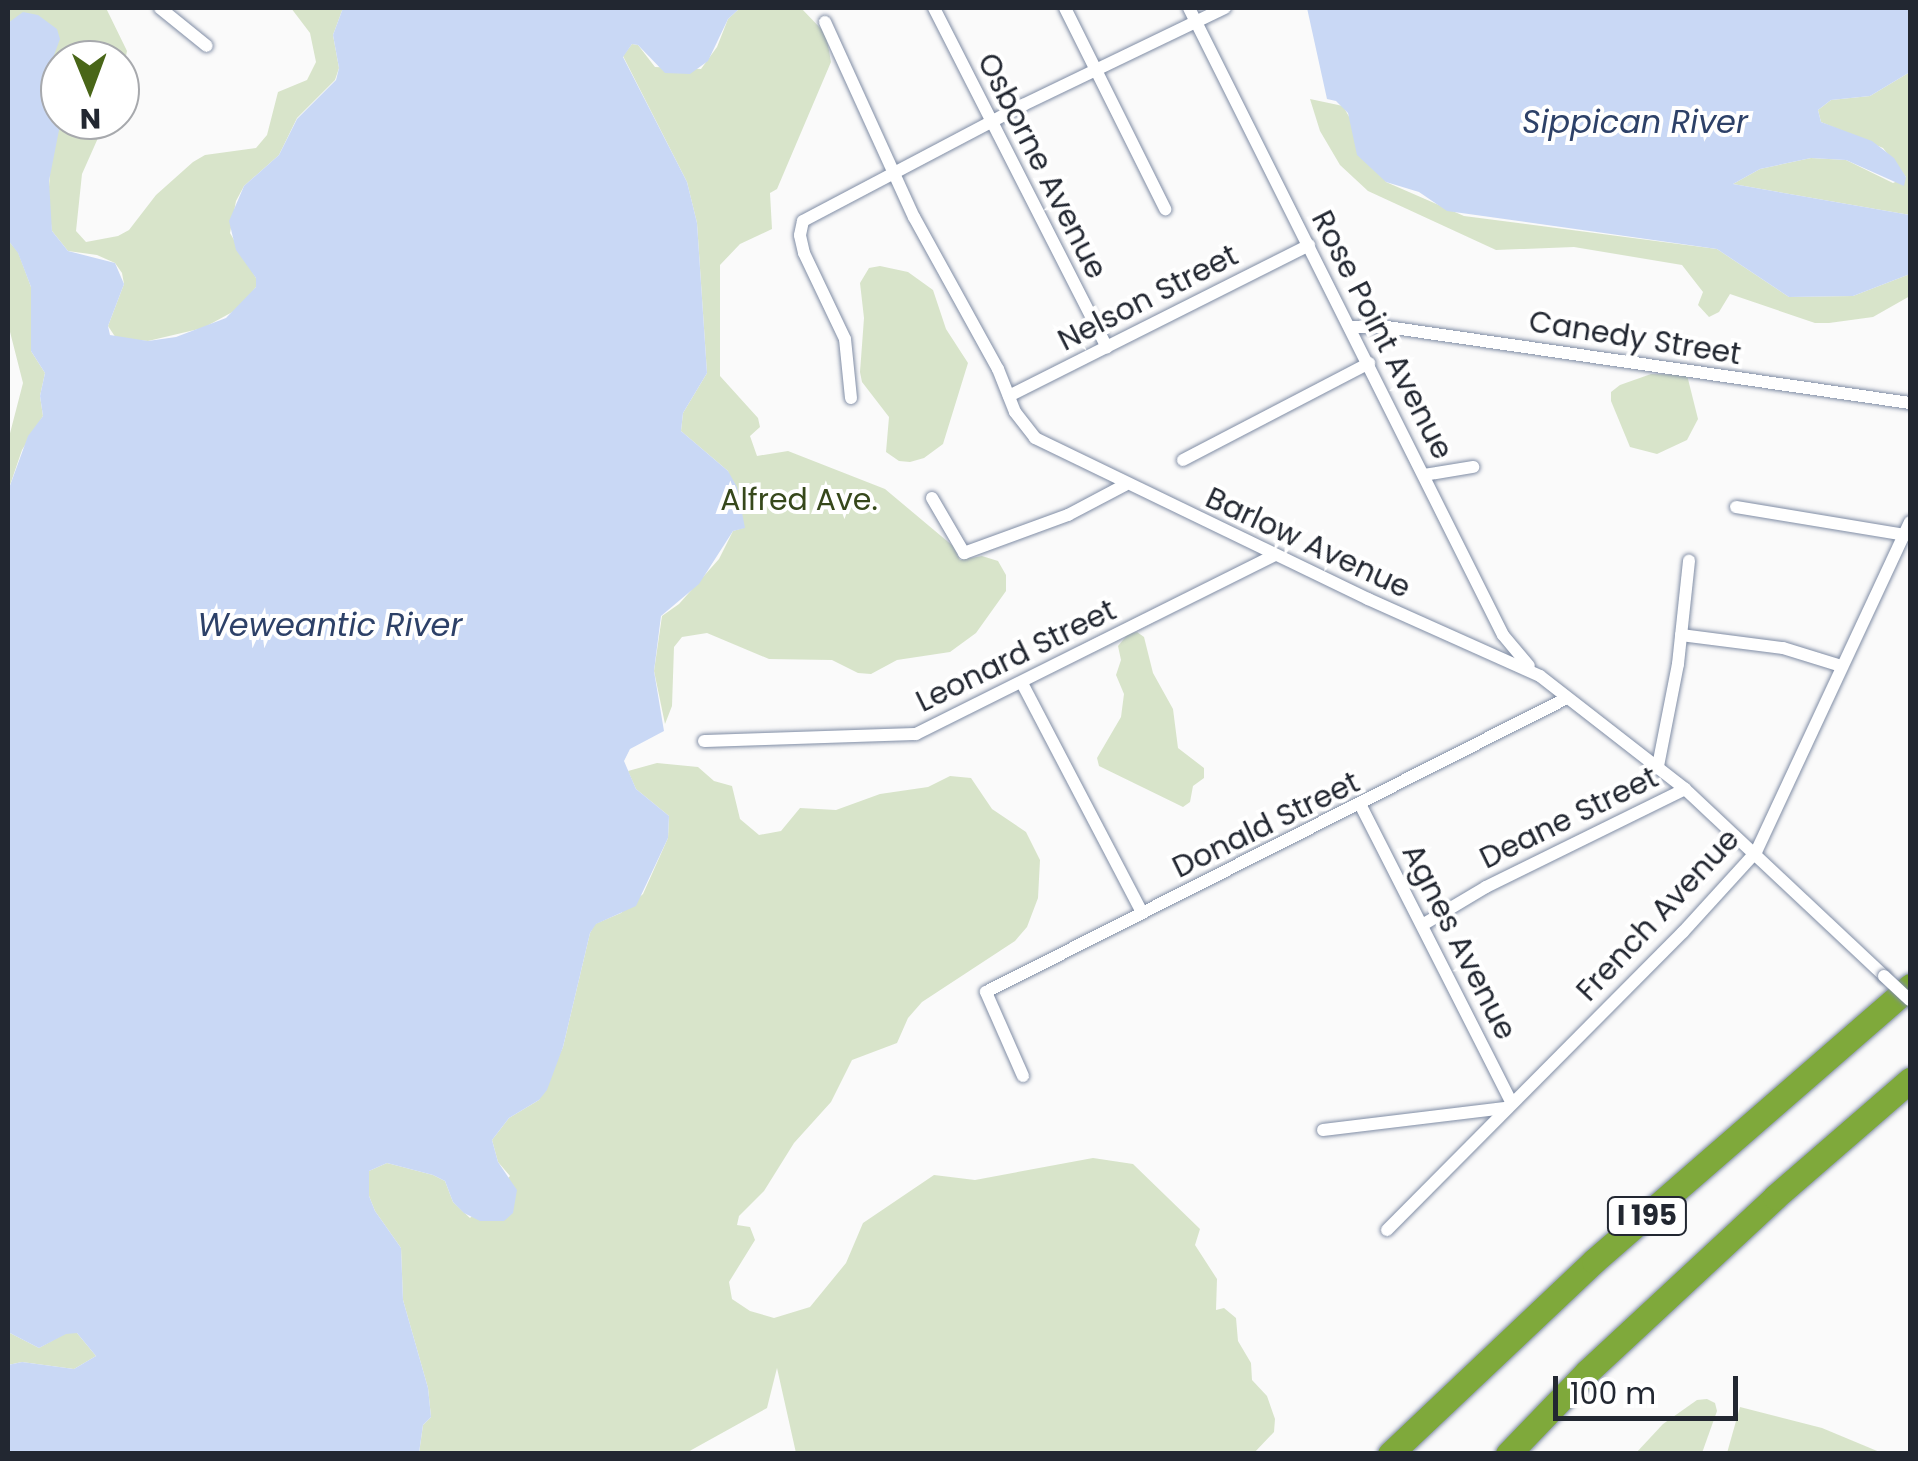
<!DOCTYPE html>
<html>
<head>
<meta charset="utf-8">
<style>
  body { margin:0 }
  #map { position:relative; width:1918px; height:1461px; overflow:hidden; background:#fafafa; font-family:Poppins,sans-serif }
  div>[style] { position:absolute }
  .green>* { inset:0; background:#d8e4ca }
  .water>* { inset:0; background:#c9d8f5 }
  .roads { filter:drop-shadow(0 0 2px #808da5) drop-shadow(0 0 2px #808da5) }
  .street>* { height:12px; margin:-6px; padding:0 6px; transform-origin:6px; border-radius:6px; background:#fff }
  .highway>* { height:25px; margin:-12.5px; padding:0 12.5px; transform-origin:12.5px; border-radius:12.5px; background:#7fa93b }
  .bridges { filter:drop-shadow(0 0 2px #808da5) drop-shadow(0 0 2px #808da5) }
  .street-bridge>* { height:12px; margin:-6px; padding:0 6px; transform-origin:6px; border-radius:6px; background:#fff }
  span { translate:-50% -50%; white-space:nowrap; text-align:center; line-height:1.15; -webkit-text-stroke:8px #fff; paint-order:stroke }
  .shield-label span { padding:2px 8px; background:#fff; border:2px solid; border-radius:8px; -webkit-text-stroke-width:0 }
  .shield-label { font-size:28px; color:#222731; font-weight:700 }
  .street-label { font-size:30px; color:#222731 }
  .park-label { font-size:30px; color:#36481b }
  .water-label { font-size:32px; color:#2d4168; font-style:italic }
  .frame { position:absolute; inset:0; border:10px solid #222731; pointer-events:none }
  .north { position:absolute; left:40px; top:40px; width:100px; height:100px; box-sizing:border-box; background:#fff; border:2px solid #a7a9ad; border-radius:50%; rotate:179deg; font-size:28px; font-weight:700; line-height:40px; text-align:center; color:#222731 }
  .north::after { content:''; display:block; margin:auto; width:35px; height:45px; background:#496618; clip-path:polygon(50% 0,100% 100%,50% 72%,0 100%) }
  .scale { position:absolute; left:1553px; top:1376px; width:185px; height:45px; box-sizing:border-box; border:5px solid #222731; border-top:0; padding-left:12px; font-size:30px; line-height:35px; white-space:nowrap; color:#222731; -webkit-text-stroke:8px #fff; paint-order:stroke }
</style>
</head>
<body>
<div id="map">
  <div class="green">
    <div style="clip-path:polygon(8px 8px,106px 8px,127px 51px,120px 86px,120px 60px,60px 60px,60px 110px,22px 16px,8px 23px)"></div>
    <div style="clip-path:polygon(291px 8px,343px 8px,333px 35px,339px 68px,335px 80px,297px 118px,279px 155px,244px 186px,236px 201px,230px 233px,256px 278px,256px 287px,238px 309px,203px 328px,148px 341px,116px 338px,108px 326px,124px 284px,122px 273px,115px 263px,97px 255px,68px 251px,52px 231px,48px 202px,51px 156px,61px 120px,106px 120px,82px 174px,76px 231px,86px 242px,118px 236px,129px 230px,156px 195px,193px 162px,205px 155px,256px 148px,267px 135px,278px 92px,307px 80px,316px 62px,310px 33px)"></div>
    <div style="clip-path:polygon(740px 8px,801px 8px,826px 34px,831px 62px,777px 189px,770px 193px,772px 229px,740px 244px,720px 265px,720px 376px,758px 418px,760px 427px,750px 436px,757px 456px,788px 451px,885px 489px,953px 546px,960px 560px,982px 556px,998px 561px,1006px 575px,1006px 591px,976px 633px,950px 652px,897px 660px,871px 674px,858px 673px,832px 660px,769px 659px,707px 633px,682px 637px,674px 647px,672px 706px,665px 724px,654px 671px,662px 616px,679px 604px,719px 559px,733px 531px,743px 528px,728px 471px,681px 431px,683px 413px,707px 373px,697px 223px,687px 182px,623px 56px,632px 44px,638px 45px,655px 67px,701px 69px,717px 47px,728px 19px)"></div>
    <div style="clip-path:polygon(1910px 72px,1910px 215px,1733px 184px,1760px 169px,1811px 158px,1846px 160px,1893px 183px,1906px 177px,1883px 148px,1821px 122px,1818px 110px,1831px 100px,1870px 96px)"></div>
    <div style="clip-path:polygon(1310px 99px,1343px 106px,1386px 182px,1464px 216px,1717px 249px,1789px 297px,1853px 296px,1910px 274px,1910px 296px,1873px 317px,1829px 323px,1815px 323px,1730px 294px,1719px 312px,1709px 317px,1698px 305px,1703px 292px,1682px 265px,1574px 247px,1496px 250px,1368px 191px,1340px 165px,1320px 131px)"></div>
    <div style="clip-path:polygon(8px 240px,18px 252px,31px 287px,31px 351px,45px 373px,40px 396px,43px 416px,22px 450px,8px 491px,8px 441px,23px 383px,8px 324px)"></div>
    <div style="clip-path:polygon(880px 266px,908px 272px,933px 290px,946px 329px,968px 363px,943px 444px,924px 458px,910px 462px,899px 461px,886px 452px,889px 417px,862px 382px,860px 372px,864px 318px,860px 283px,869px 268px)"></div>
    <div style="clip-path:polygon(1651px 374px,1687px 375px,1698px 419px,1687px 440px,1657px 454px,1630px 447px,1611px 401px,1611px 392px,1620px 385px)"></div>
    <div style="clip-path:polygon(1137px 632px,1144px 637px,1153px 673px,1173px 709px,1178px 748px,1204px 768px,1204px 778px,1193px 786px,1190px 802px,1183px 807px,1099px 766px,1097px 758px,1121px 717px,1124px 694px,1116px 675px,1121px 660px,1118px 646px,1128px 634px)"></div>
    <div style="clip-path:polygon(657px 763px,698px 767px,714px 781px,732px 786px,740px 819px,759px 835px,781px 831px,800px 808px,836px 810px,880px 794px,928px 787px,950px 776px,971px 778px,992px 809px,1026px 832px,1040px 860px,1038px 898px,1027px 927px,1015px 941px,922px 1002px,908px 1018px,897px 1043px,852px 1060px,831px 1102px,794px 1143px,764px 1191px,739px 1216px,737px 1225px,750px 1227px,755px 1240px,729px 1282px,732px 1299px,750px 1311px,774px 1318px,810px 1307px,846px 1263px,863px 1223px,934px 1175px,975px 1180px,1093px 1158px,1133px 1164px,1200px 1229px,1195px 1245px,1217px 1279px,1216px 1310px,1224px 1308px,1236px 1318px,1238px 1341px,1251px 1363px,1252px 1380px,1267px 1396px,1275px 1419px,1274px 1432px,1253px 1454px,796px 1453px,777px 1368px,767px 1408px,686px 1453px,419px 1453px,423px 1425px,431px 1417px,428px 1388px,403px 1300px,401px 1248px,375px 1211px,369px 1196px,369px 1171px,387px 1163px,433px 1175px,445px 1181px,453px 1202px,470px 1218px,510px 1176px,498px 1162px,492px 1140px,509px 1118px,539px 1100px,563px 1047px,590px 933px,595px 924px,621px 913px,643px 894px,668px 838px,669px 816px,636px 789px,628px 771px)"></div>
    <div style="clip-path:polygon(8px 1332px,39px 1348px,66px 1333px,77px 1333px,96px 1356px,74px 1369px,22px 1362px,8px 1365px)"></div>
    <div style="clip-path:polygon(1707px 1399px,1715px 1403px,1717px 1411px,1702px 1453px,1636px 1453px,1663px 1424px,1697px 1400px)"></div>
    <div style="clip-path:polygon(1740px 1407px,1822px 1428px,1882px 1453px,1727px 1453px)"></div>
  </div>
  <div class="water">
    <div style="clip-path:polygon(343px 8px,740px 8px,728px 19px,708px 61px,690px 74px,665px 73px,638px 45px,632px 44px,623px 57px,687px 182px,697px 223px,707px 373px,683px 413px,681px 431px,728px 471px,737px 487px,745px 528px,733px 531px,699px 584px,661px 616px,654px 671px,664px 731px,630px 749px,624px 761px,636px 789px,669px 816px,668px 838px,636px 906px,596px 924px,590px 933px,563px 1047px,547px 1090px,539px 1100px,509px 1118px,492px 1140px,498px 1162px,517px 1190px,513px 1213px,504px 1221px,480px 1221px,464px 1213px,453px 1202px,445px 1181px,433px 1175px,387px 1163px,369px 1171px,369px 1196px,375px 1211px,401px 1248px,403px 1300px,428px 1388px,431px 1417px,423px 1425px,419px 1453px,8px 1453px,8px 1365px,22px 1362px,74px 1369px,96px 1356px,77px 1333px,66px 1334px,39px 1348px,8px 1332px,8px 491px,28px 436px,43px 416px,40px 396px,45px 373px,31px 351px,31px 287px,18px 253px,8px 240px,8px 23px,23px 12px,38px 15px,57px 29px,60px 39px,53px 58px,60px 66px,61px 120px,49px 181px,52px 231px,68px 251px,115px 263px,124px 284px,108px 326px,110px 335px,148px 341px,176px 337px,226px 318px,256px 287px,256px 278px,236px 250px,229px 221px,244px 186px,279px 155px,297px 119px,336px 80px,339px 68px,333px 35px)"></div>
    <div style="clip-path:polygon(1307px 8px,1910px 8px,1910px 72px,1870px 96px,1831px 100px,1818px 110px,1821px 122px,1872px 141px,1894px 158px,1906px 177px,1904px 186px,1846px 160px,1811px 158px,1760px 169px,1733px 184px,1910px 215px,1910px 274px,1853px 296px,1789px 297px,1717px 249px,1447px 211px,1419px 192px,1386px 182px,1357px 155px,1348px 113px,1336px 101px,1327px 99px)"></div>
  </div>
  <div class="roads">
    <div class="street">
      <div style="left:160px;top:8px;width:60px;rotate:39deg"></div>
      <div style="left:934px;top:8px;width:381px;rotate:63deg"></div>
      <div style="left:1065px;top:8px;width:225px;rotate:63.5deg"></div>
      <div style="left:1189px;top:8px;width:701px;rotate:63.4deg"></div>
      <div style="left:1503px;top:635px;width:40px;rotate:50deg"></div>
      <div style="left:825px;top:22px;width:214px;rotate:65.5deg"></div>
      <div style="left:914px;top:217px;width:174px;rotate:61.1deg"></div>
      <div style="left:998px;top:369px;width:46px;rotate:68.4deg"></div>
      <div style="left:1015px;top:412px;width:33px;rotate:52deg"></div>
      <div style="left:1035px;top:438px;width:370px;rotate:25.8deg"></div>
      <div style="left:1368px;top:599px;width:188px;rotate:24.1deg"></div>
      <div style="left:1540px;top:676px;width:184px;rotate:37.9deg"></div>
      <div style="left:1685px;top:789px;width:273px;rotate:43.2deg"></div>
      <div style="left:1352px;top:327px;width:35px"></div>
      <div style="left:1387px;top:327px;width:528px;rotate:8.27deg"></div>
      <div style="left:1009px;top:396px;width:336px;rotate:-26.7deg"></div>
      <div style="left:851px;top:398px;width:59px;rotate:-95.8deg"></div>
      <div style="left:845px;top:339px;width:95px;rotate:-115.5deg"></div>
      <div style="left:804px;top:253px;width:18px;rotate:-103deg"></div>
      <div style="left:800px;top:235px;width:14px;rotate:-78deg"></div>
      <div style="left:803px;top:221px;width:249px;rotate:-27.8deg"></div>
      <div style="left:1023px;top:105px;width:224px;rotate:-25.7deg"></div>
      <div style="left:1183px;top:460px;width:210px;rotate:-27.5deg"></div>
      <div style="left:1424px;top:475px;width:50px;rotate:-9.3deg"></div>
      <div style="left:932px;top:498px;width:64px;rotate:59.8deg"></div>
      <div style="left:964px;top:553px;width:111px;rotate:-20.1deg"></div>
      <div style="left:1068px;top:515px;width:64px;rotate:-27.8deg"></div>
      <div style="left:1736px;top:507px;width:171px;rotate:9.4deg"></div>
      <div style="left:1681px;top:635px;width:103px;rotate:7.3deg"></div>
      <div style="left:1783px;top:648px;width:61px;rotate:17.2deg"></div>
      <div style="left:1022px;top:683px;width:259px;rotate:62.4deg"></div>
      <div style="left:704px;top:741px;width:212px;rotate:-1.9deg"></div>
      <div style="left:916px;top:734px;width:401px;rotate:-26.5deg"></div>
      <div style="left:1658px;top:766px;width:104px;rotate:-78.9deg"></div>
      <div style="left:1678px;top:664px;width:104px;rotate:-83.9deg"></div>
      <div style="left:1361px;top:806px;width:332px;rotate:63.1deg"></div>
      <div style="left:1424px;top:924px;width:72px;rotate:-30.8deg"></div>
      <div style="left:1486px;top:887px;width:222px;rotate:-26.2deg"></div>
      <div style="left:1023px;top:1076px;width:92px;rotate:-113.8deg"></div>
      <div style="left:986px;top:992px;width:651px;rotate:-26.84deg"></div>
      <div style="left:1323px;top:1130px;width:183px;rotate:-6.9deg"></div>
      <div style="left:1387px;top:1230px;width:420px;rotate:-45.2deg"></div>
      <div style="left:1683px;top:932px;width:108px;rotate:-47.6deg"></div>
      <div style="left:1756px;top:852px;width:364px;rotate:-65deg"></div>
    </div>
    <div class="highway">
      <div style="left:1390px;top:1454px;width:281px;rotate:-43.4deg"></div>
      <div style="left:1594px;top:1261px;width:419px;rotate:-41deg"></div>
      <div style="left:1508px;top:1454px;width:114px;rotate:-46.1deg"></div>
      <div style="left:1587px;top:1372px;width:257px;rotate:-42.9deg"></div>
      <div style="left:1775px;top:1197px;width:179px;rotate:-40.9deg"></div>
    </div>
  </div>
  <div class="bridges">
    <div class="street-bridge">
      <div style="left:1884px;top:976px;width:35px;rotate:43deg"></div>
    </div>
  </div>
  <div class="shield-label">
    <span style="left:1647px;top:1216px">I 195</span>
  </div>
  <div class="street-label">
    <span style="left:1042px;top:166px;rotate:63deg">Osborne Avenue</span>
    <span style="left:1148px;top:298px;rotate:-27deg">Nelson Street</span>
    <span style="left:1382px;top:335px;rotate:63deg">Rose Point Avenue</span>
    <span style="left:1635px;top:338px;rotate:9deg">Canedy Street</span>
    <span style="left:1308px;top:543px;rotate:25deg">Barlow Avenue</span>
    <span style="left:1016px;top:656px;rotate:-26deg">Leonard Street</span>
    <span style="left:1569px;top:818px;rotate:-26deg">Deane Street</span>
    <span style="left:1266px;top:825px;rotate:-26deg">Donald Street</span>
    <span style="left:1658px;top:915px;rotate:-47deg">French Avenue</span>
    <span style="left:1459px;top:942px;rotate:63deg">Agnes Avenue</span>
  </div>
  <div class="park-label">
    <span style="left:799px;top:500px">Alfred Ave.</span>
  </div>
  <div class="water-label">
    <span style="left:1635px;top:122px">Sippican River</span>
    <span style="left:330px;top:625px">Weweantic River</span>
  </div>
  <div class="frame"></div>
  <div class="north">N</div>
  <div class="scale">100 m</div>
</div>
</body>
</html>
